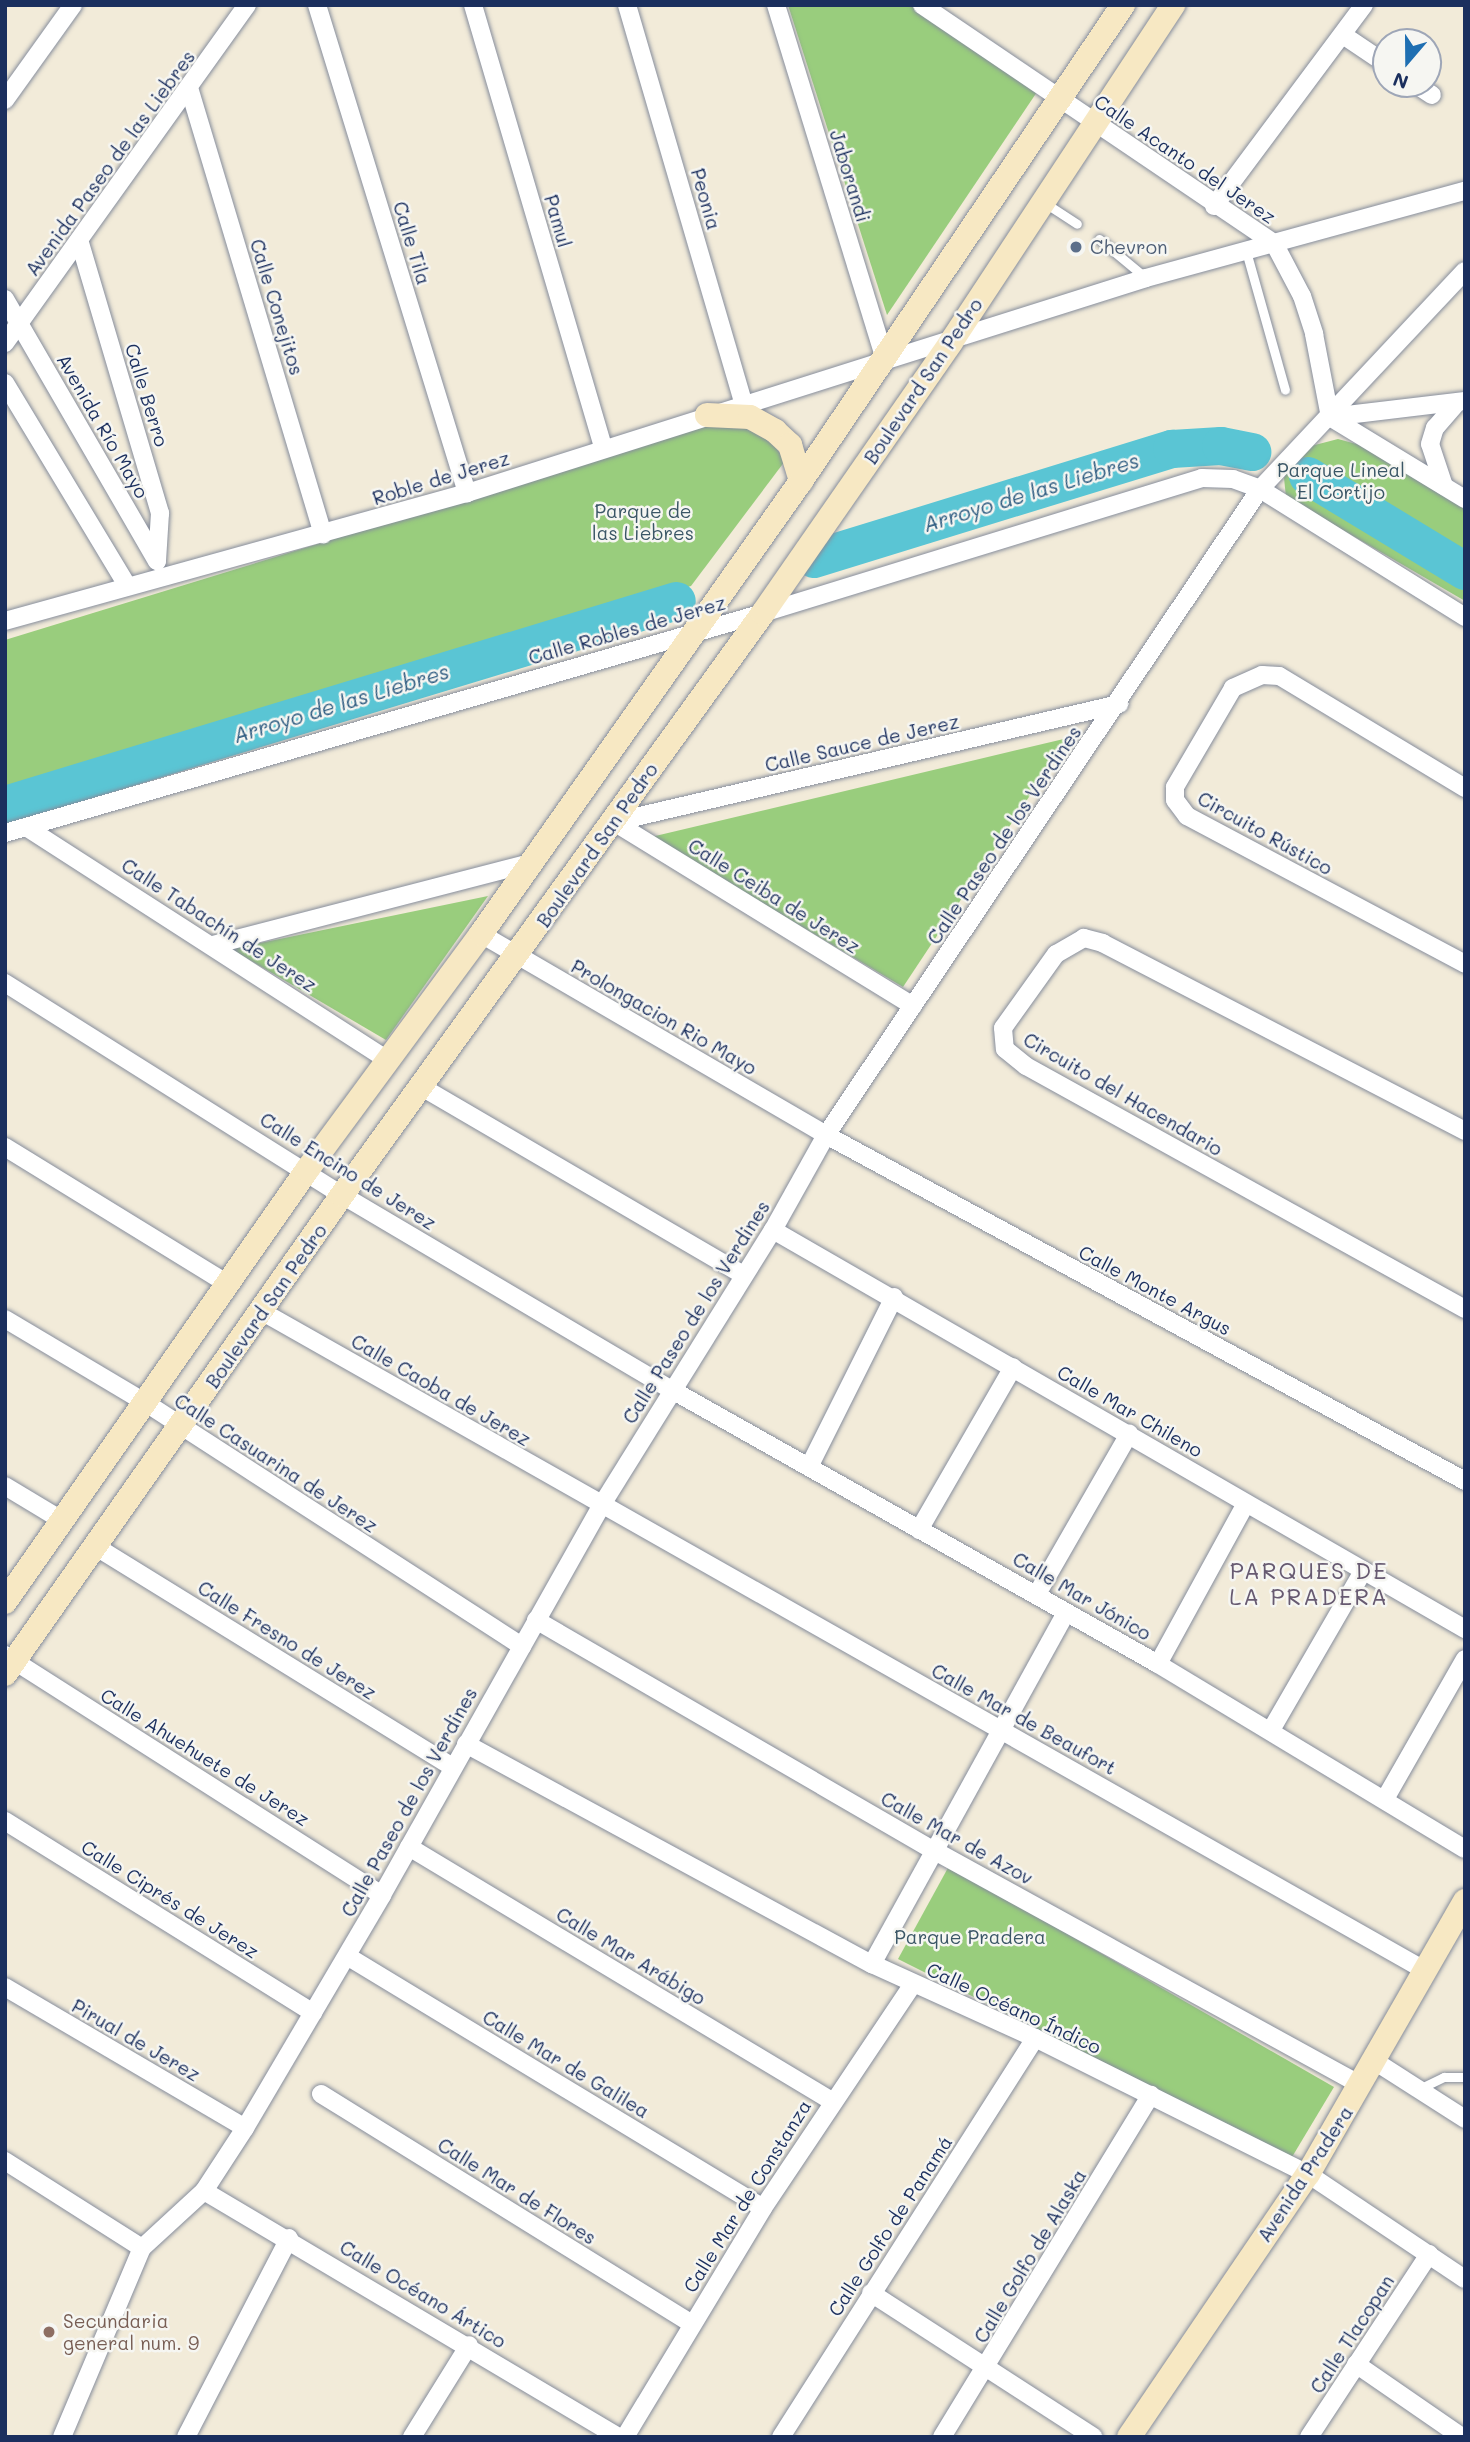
<!DOCTYPE html>
<html>
<head>
<meta charset="utf-8">
<style>
  body { margin:0 }
  #map { position:relative; width:1470px; height:2442px; overflow:hidden; background:#f2ebd9; font-family:Mali,sans-serif }
  div>[style] { position:absolute }
  .green>* { inset:0; background:#99cd7d }
  .river>* { height:38px; margin:-19px; padding:0 19px; transform-origin:19px; border-radius:19px; background:#5ac5d4 }
  .roads { filter:drop-shadow(0 0 2px #868d9c) drop-shadow(0 0 2px #868d9c) }
  .lane>* { height:9px; margin:-4.5px; padding:0 4.5px; transform-origin:4.5px; border-radius:4.5px; background:#fff }
  .street>* { height:18px; margin:-9px; padding:0 9px; transform-origin:9px; border-radius:9px; background:#fff }
  .secondary>* { height:24px; margin:-12px; padding:0 12px; transform-origin:12px; border-radius:12px; background:#f7e8c3 }
  .dots>* { width:19px; height:19px; translate:-50% -50%; box-sizing:border-box; border:4px solid #f6f6f2; border-radius:50% }
  span { translate:-50% -50%; white-space:nowrap; text-align:center; line-height:1.15; -webkit-text-stroke:5px #f6f6f2; paint-order:stroke }
  .street-label { font-size:19px; color:#1b2f5e }
  .service-label { font-size:19px; color:#4e5e75 }
  .left { translate:0 -50%; text-align:left }
  .park-label { font-size:19px; color:#3a5666 }
  .education-label { font-size:19px; color:#785e54 }
  .water-label { font-size:21px; color:#2e5c81; font-style:italic }
  .quarter-label { font-size:23px; color:#675a71; letter-spacing:2px }
  .frame { position:absolute; inset:0; border:7px solid #1b2f5e; pointer-events:none }
  .north { position:absolute; left:1372px; top:28px; width:70px; height:70px; box-sizing:border-box; background:#f6f6f2; border:2px solid #9ea6b7; border-radius:50%; rotate:200deg; font-size:19px; font-weight:700; line-height:28px; text-align:center; color:#1b2f5e }
  .north::after { content:''; display:block; margin:auto; width:24px; height:32px; background:#1f6fb2; clip-path:polygon(50% 0,100% 100%,50% 72%,0 100%) }
</style>
</head>
<body>
<div id="map">
  <div class="green">
    <div style="clip-path:polygon(788px 5px,921px 5px,1039px 89px,887px 315px)"></div>
    <div style="clip-path:polygon(746px 423px,770px 439px,785px 461px,691px 586px,5px 796px,5px 640px,705px 425px)"></div>
    <div style="clip-path:polygon(1338px 439px,1360px 445px,1465px 508px,1465px 601px,1286px 497px,1284px 478px,1290px 464px,1311px 446px)"></div>
    <div style="clip-path:polygon(1068px 738px,903px 987px,651px 837px)"></div>
    <div style="clip-path:polygon(488px 896px,386px 1040px,231px 949px)"></div>
    <div style="clip-path:polygon(949px 1866px,1334px 2087px,1292px 2157px,898px 1959px)"></div>
  </div>
  <div class="river">
    <div style="left:1308px;top:476px;width:184px;rotate:31.2deg"></div>
    <div style="left:814px;top:559px;width:375px;rotate:-17.1deg"></div>
    <div style="left:1172px;top:449px;width:49px;rotate:-3.5deg"></div>
    <div style="left:1221px;top:446px;width:32px;rotate:11deg"></div>
    <div style="left:5px;top:805px;width:702px;rotate:-16.89deg"></div>
  </div>
  <div class="roads">
    <div class="lane">
      <div style="left:1045px;top:203px;width:38px;rotate:33deg"></div>
      <div style="left:1099px;top:239px;width:61px;rotate:39.7deg"></div>
      <div style="left:1246px;top:251px;width:144px;rotate:74.3deg"></div>
      <div style="left:1419px;top:2089px;width:28px;rotate:-26deg"></div>
      <div style="left:1444px;top:2077px;width:21px"></div>
    </div>
    <div class="street">
      <div style="left:317px;top:5px;width:511px;rotate:72.91deg"></div>
      <div style="left:473px;top:5px;width:462px;rotate:73.6deg"></div>
      <div style="left:627px;top:5px;width:416px;rotate:73.7deg"></div>
      <div style="left:776px;top:5px;width:370px;rotate:72.9deg"></div>
      <div style="left:922px;top:5px;width:425px;rotate:34.1deg"></div>
      <div style="left:1274px;top:243px;width:60px;rotate:62.2deg"></div>
      <div style="left:1302px;top:296px;width:40px;rotate:72deg"></div>
      <div style="left:1314px;top:334px;width:85px;rotate:79.1deg"></div>
      <div style="left:1343px;top:35px;width:52px;rotate:34deg"></div>
      <div style="left:1415px;top:84px;width:20px;rotate:33deg"></div>
      <div style="left:190px;top:91px;width:463px;rotate:73.3deg"></div>
      <div style="left:5px;top:100px;width:117px;rotate:-54.4deg"></div>
      <div style="left:1214px;top:206px;width:251px;rotate:-53.3deg"></div>
      <div style="left:80px;top:243px;width:282px;rotate:73.5deg"></div>
      <div style="left:160px;top:513px;width:48px;rotate:93.6deg"></div>
      <div style="left:5px;top:299px;width:303px;rotate:59.9deg"></div>
      <div style="left:5px;top:343px;width:416px;rotate:-54.4deg"></div>
      <div style="left:5px;top:383px;width:236px;rotate:58.9deg"></div>
      <div style="left:1330px;top:417px;width:158px;rotate:31.3deg"></div>
      <div style="left:1330px;top:417px;width:136px;rotate:-6.8deg"></div>
      <div style="left:1444px;top:486px;width:44px;rotate:-108.4deg"></div>
      <div style="left:1430px;top:444px;width:17px;rotate:-73deg"></div>
      <div style="left:1435px;top:428px;width:32px;rotate:-49deg"></div>
      <div style="left:5px;top:621px;width:479px;rotate:-15.5deg"></div>
      <div style="left:467px;top:493px;width:712px;rotate:-17.57deg"></div>
      <div style="left:1146px;top:278px;width:331px;rotate:-15.3deg"></div>
      <div style="left:1465px;top:788px;width:217px;rotate:-148.9deg"></div>
      <div style="left:1279px;top:676px;width:17px;rotate:-177deg"></div>
      <div style="left:1262px;top:675px;width:32px;rotate:156deg"></div>
      <div style="left:1233px;top:688px;width:115px;rotate:120.4deg"></div>
      <div style="left:1175px;top:787px;width:13px;rotate:90deg"></div>
      <div style="left:1175px;top:800px;width:20px;rotate:53deg"></div>
      <div style="left:1187px;top:816px;width:315px;rotate:28deg"></div>
      <div style="left:614px;top:822px;width:519px;rotate:-13.15deg"></div>
      <div style="left:614px;top:822px;width:351px;rotate:31.6deg"></div>
      <div style="left:26px;top:827px;width:432px;rotate:32.8deg"></div>
      <div style="left:5px;top:833px;width:789px;rotate:-16.18deg"></div>
      <div style="left:763px;top:613px;width:459px;rotate:-17.1deg"></div>
      <div style="left:1202px;top:478px;width:31px;rotate:2deg"></div>
      <div style="left:1233px;top:479px;width:29px;rotate:20deg"></div>
      <div style="left:1260px;top:489px;width:242px;rotate:32deg"></div>
      <div style="left:481px;top:934px;width:399px;rotate:30.2deg"></div>
      <div style="left:826px;top:1135px;width:727px;rotate:28.43deg"></div>
      <div style="left:213px;top:945px;width:327px;rotate:-14.5deg"></div>
      <div style="left:5px;top:983px;width:398px;rotate:32.2deg"></div>
      <div style="left:342px;top:1195px;width:383px;rotate:30.6deg"></div>
      <div style="left:672px;top:1390px;width:558px;rotate:29.41deg"></div>
      <div style="left:1158px;top:1664px;width:358px;rotate:31.1deg"></div>
      <div style="left:420px;top:1086px;width:375px;rotate:30.3deg"></div>
      <div style="left:1465px;top:1131px;width:408px;rotate:-152.6deg"></div>
      <div style="left:1103px;top:943px;width:20px;rotate:-165deg"></div>
      <div style="left:1084px;top:938px;width:32px;rotate:150deg"></div>
      <div style="left:1056px;top:954px;width:91px;rotate:125.6deg"></div>
      <div style="left:1003px;top:1028px;width:21px;rotate:85deg"></div>
      <div style="left:1005px;top:1049px;width:27px;rotate:39deg"></div>
      <div style="left:1026px;top:1066px;width:502px;rotate:28.97deg"></div>
      <div style="left:5px;top:1147px;width:262px;rotate:31.6deg"></div>
      <div style="left:773px;top:1230px;width:799px;rotate:29.97deg"></div>
      <div style="left:261px;top:1311px;width:1339px;rotate:29.53deg"></div>
      <div style="left:5px;top:1319px;width:164px;rotate:30.8deg"></div>
      <div style="left:146px;top:1403px;width:448px;rotate:32.9deg"></div>
      <div style="left:809px;top:1467px;width:190px;rotate:-63.4deg"></div>
      <div style="left:5px;top:1486px;width:68px;rotate:31.1deg"></div>
      <div style="left:919px;top:1530px;width:188px;rotate:-60deg"></div>
      <div style="left:98px;top:1548px;width:417px;rotate:31.7deg"></div>
      <div style="left:1037px;top:1594px;width:185px;rotate:-60.1deg"></div>
      <div style="left:536px;top:1620px;width:461px;rotate:30.1deg"></div>
      <div style="left:935px;top:1851px;width:486px;rotate:28.8deg"></div>
      <div style="left:5px;top:1655px;width:447px;rotate:32.5deg"></div>
      <div style="left:1158px;top:1664px;width:183px;rotate:-61.3deg"></div>
      <div style="left:1271px;top:1730px;width:184px;rotate:-59.9deg"></div>
      <div style="left:466px;top:1744px;width:462px;rotate:28.5deg"></div>
      <div style="left:872px;top:1964px;width:179px;rotate:24.4deg"></div>
      <div style="left:1035px;top:2038px;width:305px;rotate:26.5deg"></div>
      <div style="left:1308px;top:2174px;width:189px;rotate:33.8deg"></div>
      <div style="left:1385px;top:1799px;width:161px;rotate:-60.3deg"></div>
      <div style="left:5px;top:1821px;width:363px;rotate:31.9deg"></div>
      <div style="left:409px;top:1847px;width:493px;rotate:31deg"></div>
      <div style="left:347px;top:1956px;width:486px;rotate:31.2deg"></div>
      <div style="left:872px;top:1964px;width:401px;rotate:-61.1deg"></div>
      <div style="left:5px;top:1987px;width:278px;rotate:30.4deg"></div>
      <div style="left:1376px;top:2062px;width:106px;rotate:32.6deg"></div>
      <div style="left:321px;top:2094px;width:435px;rotate:31.8deg"></div>
      <div style="left:5px;top:2161px;width:162px;rotate:32.4deg"></div>
      <div style="left:204px;top:2191px;width:482px;rotate:30.7deg"></div>
      <div style="left:871px;top:2293px;width:265px;rotate:32.9deg"></div>
      <div style="left:1356px;top:2364px;width:129px;rotate:34.6deg"></div>
      <div style="left:62px;top:2437px;width:205px;rotate:-67.1deg"></div>
      <div style="left:142px;top:2248px;width:84px;rotate:-42.6deg"></div>
      <div style="left:204px;top:2191px;width:75px;rotate:-56.9deg"></div>
      <div style="left:245px;top:2128px;width:270px;rotate:-59.5deg"></div>
      <div style="left:382px;top:1895px;width:446px;rotate:-60.6deg"></div>
      <div style="left:601px;top:1506px;width:325px;rotate:-58.1deg"></div>
      <div style="left:773px;top:1230px;width:109px;rotate:-60.8deg"></div>
      <div style="left:826px;top:1135px;width:778px;rotate:-56.11deg"></div>
      <div style="left:1260px;top:489px;width:299px;rotate:-46.8deg"></div>
      <div style="left:186px;top:2437px;width:224px;rotate:-62.6deg"></div>
      <div style="left:412px;top:2437px;width:108px;rotate:-58.2deg"></div>
      <div style="left:625px;top:2437px;width:267px;rotate:-58.9deg"></div>
      <div style="left:763px;top:2208px;width:270px;rotate:-56.2deg"></div>
      <div style="left:781px;top:2437px;width:473px;rotate:-57.5deg"></div>
      <div style="left:942px;top:2437px;width:401px;rotate:-58.6deg"></div>
      <div style="left:1309px;top:2437px;width:219px;rotate:-56.7deg"></div>
    </div>
    <div class="secondary">
      <div style="left:707px;top:415px;width:43px;rotate:2.7deg"></div>
      <div style="left:750px;top:417px;width:29px;rotate:29deg"></div>
      <div style="left:775px;top:431px;width:21px;rotate:43deg"></div>
      <div style="left:790px;top:445px;width:38px;rotate:73deg"></div>
      <div style="left:5px;top:1602px;width:527px;rotate:-55.04deg"></div>
      <div style="left:307px;top:1170px;width:293px;rotate:-53.6deg"></div>
      <div style="left:481px;top:934px;width:555px;rotate:-54.76deg"></div>
      <div style="left:801px;top:481px;width:575px;rotate:-55.92deg"></div>
      <div style="left:5px;top:1674px;width:586px;rotate:-54.87deg"></div>
      <div style="left:342px;top:1195px;width:718px;rotate:-54.12deg"></div>
      <div style="left:763px;top:613px;width:330px;rotate:-55.2deg"></div>
      <div style="left:951px;top:342px;width:404px;rotate:-56.6deg"></div>
      <div style="left:1129px;top:2437px;width:318px;rotate:-55.8deg"></div>
      <div style="left:1308px;top:2174px;width:315px;rotate:-60.1deg"></div>
    </div>
  </div>
  <div class="dots">
    <div style="left:1076px;top:247px;background:#5c6f8a"></div>
    <div style="left:49px;top:2332px;background:#8d6e63"></div>
  </div>
  <div class="street-label">
    <span style="left:1185px;top:159px;rotate:34deg">Calle Acanto del Jerez</span>
    <span style="left:110px;top:163px;rotate:-54deg">Avenida Paseo de las Liebres</span>
    <span style="left:850px;top:176px;rotate:73deg">Jaborandi</span>
    <span style="left:706px;top:199px;rotate:74deg">Peonia</span>
    <span style="left:558px;top:221px;rotate:74deg">Pamul</span>
    <span style="left:412px;top:243px;rotate:73deg">Calle Tila</span>
    <span style="left:277px;top:307px;rotate:73deg">Calle Conejitos</span>
    <span style="left:923px;top:381px;rotate:-56deg">Boulevard San Pedro</span>
    <span style="left:147px;top:395px;rotate:73deg">Calle Berro</span>
    <span style="left:103px;top:426px;rotate:60deg">Avenida Río Mayo</span>
    <span style="left:441px;top:478px;rotate:-17deg">Roble de Jerez</span>
    <span style="left:627px;top:630px;rotate:-16deg">Calle Robles de Jerez</span>
    <span style="left:862px;top:743px;rotate:-13deg">Calle Sauce de Jerez</span>
    <span style="left:1265px;top:833px;rotate:29deg">Circuito Rústico</span>
    <span style="left:1004px;top:835px;rotate:-56deg">Calle Paseo de los Verdines</span>
    <span style="left:597px;top:845px;rotate:-55deg">Boulevard San Pedro</span>
    <span style="left:774px;top:896px;rotate:32deg">Calle Ceiba de Jerez</span>
    <span style="left:219px;top:925px;rotate:33deg">Calle Tabachín de Jerez</span>
    <span style="left:664px;top:1017px;rotate:30deg">Prolongacion Rio Mayo</span>
    <span style="left:1123px;top:1094px;rotate:30deg">Circuito del Hacendario</span>
    <span style="left:348px;top:1171px;rotate:32deg">Calle Encino de Jerez</span>
    <span style="left:1155px;top:1290px;rotate:28deg">Calle Monte Argus</span>
    <span style="left:266px;top:1306px;rotate:-55deg">Boulevard San Pedro</span>
    <span style="left:696px;top:1312px;rotate:-58deg">Calle Paseo de los Verdines</span>
    <span style="left:441px;top:1390px;rotate:30deg">Calle Caoba de Jerez</span>
    <span style="left:1130px;top:1411px;rotate:30deg">Calle Mar Chileno</span>
    <span style="left:276px;top:1463px;rotate:33deg">Calle Casuarina de Jerez</span>
    <span style="left:1082px;top:1596px;rotate:30deg">Calle Mar Jónico</span>
    <span style="left:287px;top:1640px;rotate:32deg">Calle Fresno de Jerez</span>
    <span style="left:1024px;top:1719px;rotate:29deg">Calle Mar de Beaufort</span>
    <span style="left:205px;top:1757px;rotate:32deg">Calle Ahuehuete de Jerez</span>
    <span style="left:409px;top:1802px;rotate:-61deg">Calle Paseo de los Verdines</span>
    <span style="left:957px;top:1838px;rotate:29deg">Calle Mar de Azov</span>
    <span style="left:170px;top:1899px;rotate:32deg">Calle Ciprés de Jerez</span>
    <span style="left:631px;top:1956px;rotate:31deg">Calle Mar Arábigo</span>
    <span style="left:1014px;top:2008px;rotate:25deg">Calle Océano Índico</span>
    <span style="left:136px;top:2040px;rotate:30deg">Pirual de Jerez</span>
    <span style="left:566px;top:2064px;rotate:31deg">Calle Mar de Galilea</span>
    <span style="left:1305px;top:2174px;rotate:-57deg">Avenida Pradera</span>
    <span style="left:517px;top:2191px;rotate:32deg">Calle Mar de Flores</span>
    <span style="left:747px;top:2196px;rotate:-58deg">Calle Mar de Constanza</span>
    <span style="left:890px;top:2226px;rotate:-57deg">Calle Golfo de Panamá</span>
    <span style="left:1030px;top:2256px;rotate:-59deg">Calle Golfo de Alaska</span>
    <span style="left:423px;top:2294px;rotate:31deg">Calle Océano Ártico</span>
    <span style="left:1352px;top:2334px;rotate:-57deg">Calle Tlacopan</span>
  </div>
  <div class="service-label">
    <span class="left" style="left:1090px;top:247px">Chevron</span>
  </div>
  <div class="park-label">
    <span style="left:1341px;top:481px">Parque Lineal<br>El Cortijo</span>
    <span style="left:643px;top:522px">Parque de<br>las Liebres</span>
    <span style="left:970px;top:1937px">Parque Pradera</span>
  </div>
  <div class="education-label">
    <span class="left" style="left:63px;top:2332px">Secundaria<br>general num. 9</span>
  </div>
  <div class="water-label">
    <span style="left:1031px;top:492px;rotate:-17deg">Arroyo de las Liebres</span>
    <span style="left:341px;top:703px;rotate:-17deg">Arroyo de las Liebres</span>
  </div>
  <div class="quarter-label">
    <span style="left:1309px;top:1583px">PARQUES DE<br>LA PRADERA</span>
  </div>
  <div class="frame"></div>
  <div class="north">N</div>
</div>
</body>
</html>
